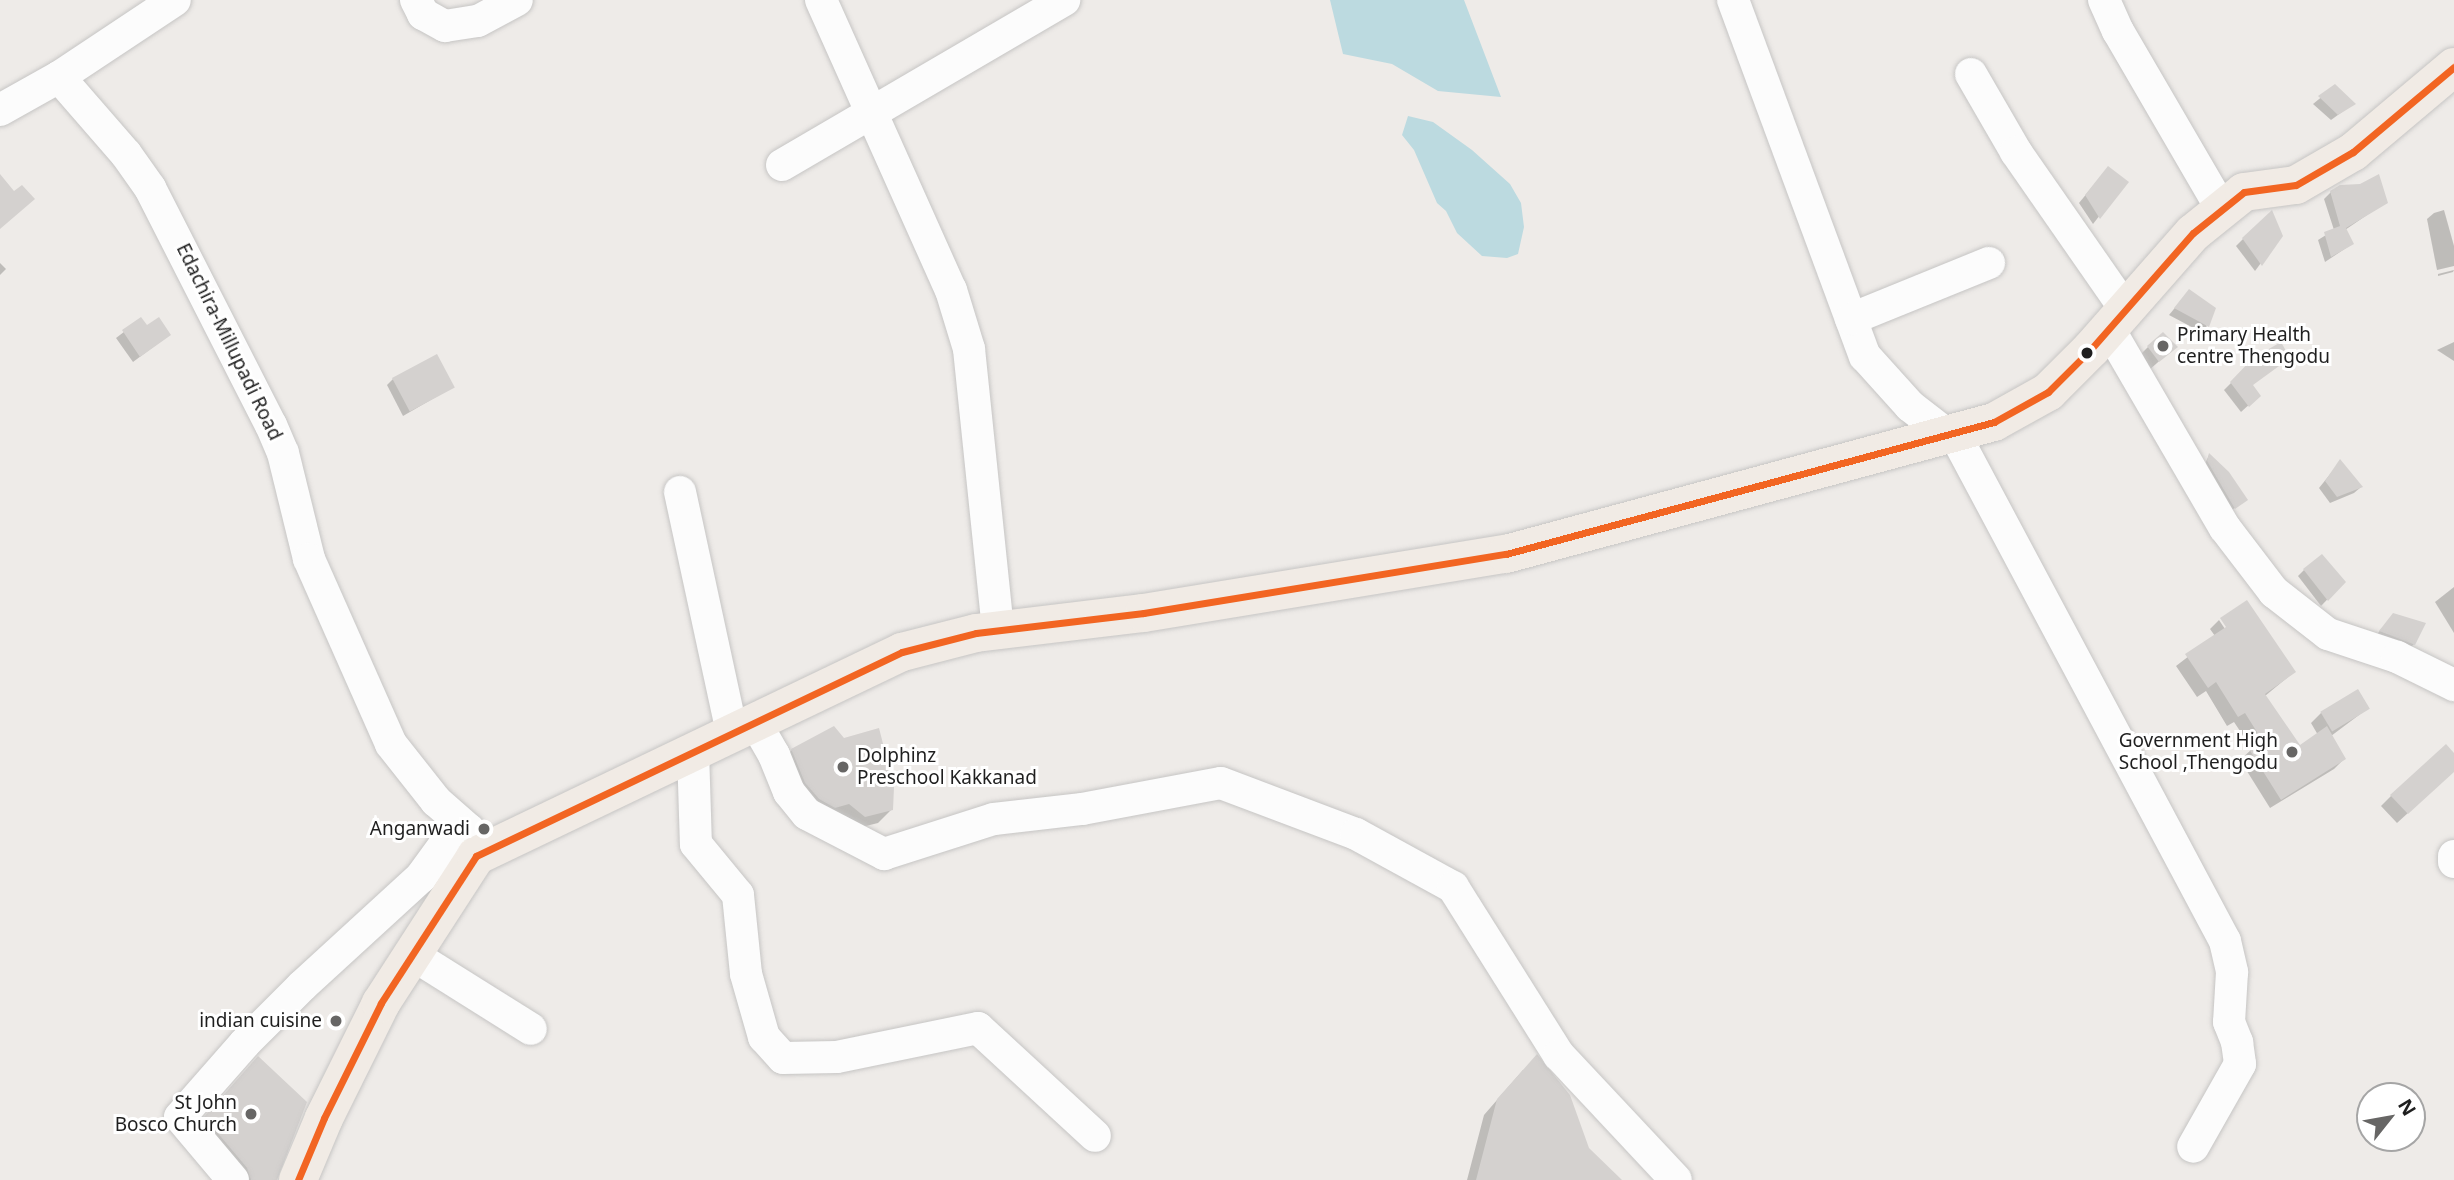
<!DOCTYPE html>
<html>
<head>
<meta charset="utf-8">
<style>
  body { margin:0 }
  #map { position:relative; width:2454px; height:1180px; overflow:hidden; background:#eeebe8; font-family:"Noto Sans",sans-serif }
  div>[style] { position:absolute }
  .water>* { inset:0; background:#bcdae0 }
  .shadow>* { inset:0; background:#0003 }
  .building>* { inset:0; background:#d4d1cf; transform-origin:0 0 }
  .roads { filter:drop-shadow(0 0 2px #c6c5c4) drop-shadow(0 0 2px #c6c5c4) }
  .minor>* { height:32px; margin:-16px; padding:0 16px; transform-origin:16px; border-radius:16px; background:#fcfcfc }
  .major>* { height:38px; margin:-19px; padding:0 19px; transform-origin:19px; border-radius:19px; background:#f1ebe5 }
  .bus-1>* { height:7px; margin:-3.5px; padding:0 3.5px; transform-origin:3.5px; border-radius:3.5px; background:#f26522 }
  .dots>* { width:19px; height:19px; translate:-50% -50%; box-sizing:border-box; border:4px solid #fff; border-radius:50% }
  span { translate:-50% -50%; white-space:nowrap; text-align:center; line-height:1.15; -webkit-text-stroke:6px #fff; paint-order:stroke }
  .poi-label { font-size:19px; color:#1f1f1f }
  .left { translate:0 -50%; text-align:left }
  .right { translate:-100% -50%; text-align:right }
  .street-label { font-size:19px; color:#1f1f1f }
  .north { position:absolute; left:2356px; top:1082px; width:70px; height:70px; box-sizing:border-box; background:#fff; border:2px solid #a5a5a5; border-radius:50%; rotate:59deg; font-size:19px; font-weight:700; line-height:28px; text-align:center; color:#1f1f1f }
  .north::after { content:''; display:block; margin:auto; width:24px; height:32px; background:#676665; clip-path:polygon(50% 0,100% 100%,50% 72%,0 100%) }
</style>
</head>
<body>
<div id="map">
  <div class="water">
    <div style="clip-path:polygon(1330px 0,1464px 0,1501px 97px,1438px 91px,1392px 64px,1343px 54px)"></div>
    <div style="clip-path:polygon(1408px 116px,1433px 122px,1472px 150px,1510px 184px,1521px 203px,1524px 227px,1518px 254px,1507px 258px,1482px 256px,1457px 233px,1446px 211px,1437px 203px,1414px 150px,1402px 135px)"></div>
  </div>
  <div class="shadow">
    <div style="clip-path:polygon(2335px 86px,2353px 104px,2331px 120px,2313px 104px)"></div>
    <div style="clip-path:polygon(2102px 175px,2126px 182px,2093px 224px,2079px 203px)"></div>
    <div style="clip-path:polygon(2331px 192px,2386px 202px,2345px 230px,2352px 244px,2325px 262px,2318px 240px,2334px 230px,2324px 199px)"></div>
    <div style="clip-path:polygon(2444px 210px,2454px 246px,2454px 266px,2437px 270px,2427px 219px,2434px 213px)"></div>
    <div style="clip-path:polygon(2281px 236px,2255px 271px,2236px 246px,2243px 239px)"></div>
    <div style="clip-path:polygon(0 263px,6px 269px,0 275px)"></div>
    <div style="clip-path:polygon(2454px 270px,2453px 272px,2438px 276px,2438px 274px)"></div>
    <div style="clip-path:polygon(2183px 298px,2207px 326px,2201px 332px,2169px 315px)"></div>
    <div style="clip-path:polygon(141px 319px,147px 328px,169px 335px,133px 362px,116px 338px)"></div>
    <div style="clip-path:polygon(2454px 342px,2454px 361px,2437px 350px)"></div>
    <div style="clip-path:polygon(2148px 347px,2175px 347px,2138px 380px,2128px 367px)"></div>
    <div style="clip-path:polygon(2254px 360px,2252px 402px,2241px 412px,2224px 390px)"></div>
    <div style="clip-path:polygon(394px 378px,453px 387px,403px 416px,387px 385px)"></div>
    <div style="clip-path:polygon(2209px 455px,2243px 502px,2232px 510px,2205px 464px)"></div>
    <div style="clip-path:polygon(2340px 462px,2361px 487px,2354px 493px,2330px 503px,2319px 488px)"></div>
    <div style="clip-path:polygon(2304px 570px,2344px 582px,2321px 606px,2298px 576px)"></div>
    <div style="clip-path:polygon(2454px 587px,2454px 633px,2435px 602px)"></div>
    <div style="clip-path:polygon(2219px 620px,2229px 635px,2294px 672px,2265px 696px,2300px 747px,2318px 735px,2311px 723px,2321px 713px,2357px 692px,2367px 709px,2331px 736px,2344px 759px,2334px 769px,2270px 808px,2240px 760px,2252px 749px,2234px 722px,2227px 726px,2206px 691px,2197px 697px,2176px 666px,2215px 636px,2210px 629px)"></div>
    <div style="clip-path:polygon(2387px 622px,2414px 644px,2407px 651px,2374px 638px)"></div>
    <div style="clip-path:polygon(792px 750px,892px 809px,878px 823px,850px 830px,820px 821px,779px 764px)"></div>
    <div style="clip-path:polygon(2454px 756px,2454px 771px,2397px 823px,2381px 806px,2391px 796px)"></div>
    <div style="clip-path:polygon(1523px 1070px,1587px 1148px,1619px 1180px,1467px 1180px,1484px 1115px)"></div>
    <div style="clip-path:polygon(245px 1072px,277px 1180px,232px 1180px,192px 1132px)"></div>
  </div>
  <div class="building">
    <div style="clip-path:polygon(2335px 84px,2356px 104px,2338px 115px,2318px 96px)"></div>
    <div style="clip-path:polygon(2108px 166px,2129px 182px,2100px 219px,2085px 195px)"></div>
    <div style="clip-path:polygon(0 174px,14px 191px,22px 185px,35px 199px,0 229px)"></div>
    <div style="clip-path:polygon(2379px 174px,2388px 203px,2346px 228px,2354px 244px,2331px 257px,2324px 232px,2340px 226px,2330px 191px,2340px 185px,2360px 184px)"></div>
    <div style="clip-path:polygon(2272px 210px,2283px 236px,2262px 266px,2242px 238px)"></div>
    <div style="clip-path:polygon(2189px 289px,2216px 308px,2209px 327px,2174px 308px)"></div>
    <div style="clip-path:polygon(141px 317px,147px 325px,159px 317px,171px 335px,140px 357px,122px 330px)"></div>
    <div style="clip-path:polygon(2163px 332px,2178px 347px,2159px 362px,2147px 346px)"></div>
    <div style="clip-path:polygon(2281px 342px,2290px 358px,2253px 385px,2261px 396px,2249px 407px,2230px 382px,2253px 358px)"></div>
    <div style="left:437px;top:354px;width:38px;height:51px;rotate:62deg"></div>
    <div style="clip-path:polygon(2209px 453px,2229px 472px,2248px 500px,2235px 509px,2207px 461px)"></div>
    <div style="clip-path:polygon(2340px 459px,2363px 487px,2337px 497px,2325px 481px)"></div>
    <div style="clip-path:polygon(2322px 554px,2346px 582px,2328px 601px,2303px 569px)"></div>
    <div style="clip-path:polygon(2247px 600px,2296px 672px,2265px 694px,2300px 745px,2327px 726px,2346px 759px,2281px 800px,2249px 749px,2262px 740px,2245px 713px,2238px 717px,2216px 682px,2208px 688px,2185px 654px,2226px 627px,2220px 618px)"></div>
    <div style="clip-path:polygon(2393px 613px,2426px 623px,2415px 645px,2379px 631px)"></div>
    <div style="left:2358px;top:689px;width:23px;height:44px;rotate:59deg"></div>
    <div style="clip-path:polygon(834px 726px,844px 738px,879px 728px,894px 787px,893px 810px,865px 817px,849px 804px,835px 808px,819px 799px,805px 783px,791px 749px)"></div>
    <div style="clip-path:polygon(2446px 744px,2454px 753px,2454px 772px,2408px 814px,2390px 795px)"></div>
    <div style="clip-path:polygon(1537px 1054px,1570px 1095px,1589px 1148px,1622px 1180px,1476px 1180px,1497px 1099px)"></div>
    <div style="clip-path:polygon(258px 1056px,307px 1102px,277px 1180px,251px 1180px,247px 1168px,204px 1117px)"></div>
  </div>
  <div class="roads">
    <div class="minor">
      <div style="left:416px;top:0;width:16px;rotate:63deg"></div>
      <div style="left:423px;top:14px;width:25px;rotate:29deg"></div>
      <div style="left:445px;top:26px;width:33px;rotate:-9deg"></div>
      <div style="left:478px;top:21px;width:44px;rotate:-28.3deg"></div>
      <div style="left:821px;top:0;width:318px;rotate:65.9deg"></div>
      <div style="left:951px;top:290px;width:62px;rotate:73deg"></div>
      <div style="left:969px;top:349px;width:283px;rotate:84.1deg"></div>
      <div style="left:1733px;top:0;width:380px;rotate:69.7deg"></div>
      <div style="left:1865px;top:356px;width:67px;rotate:48deg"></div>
      <div style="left:1910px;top:406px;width:44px;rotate:37.6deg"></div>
      <div style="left:2104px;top:0;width:34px;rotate:66deg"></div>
      <div style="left:2118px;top:31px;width:207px;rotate:59.8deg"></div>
      <div style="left:1971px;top:74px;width:90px;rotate:60deg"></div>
      <div style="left:2016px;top:152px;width:191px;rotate:55.2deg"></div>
      <div style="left:59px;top:77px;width:139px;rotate:-33.6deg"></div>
      <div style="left:0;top:110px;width:68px;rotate:-29.2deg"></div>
      <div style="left:59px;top:77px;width:102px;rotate:49deg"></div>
      <div style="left:126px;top:154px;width:42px;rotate:54.8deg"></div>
      <div style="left:150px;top:188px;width:266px;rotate:63deg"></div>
      <div style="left:271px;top:425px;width:30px;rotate:67deg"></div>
      <div style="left:283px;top:453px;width:109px;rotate:76.2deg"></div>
      <div style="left:309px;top:559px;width:202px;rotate:66.1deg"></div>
      <div style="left:391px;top:744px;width:73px;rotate:51.7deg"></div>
      <div style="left:436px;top:801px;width:44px;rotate:41.3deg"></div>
      <div style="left:782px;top:165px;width:327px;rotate:-30.3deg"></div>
      <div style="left:1851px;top:319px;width:149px;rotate:-22.1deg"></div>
      <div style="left:2109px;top:329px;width:230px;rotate:59.8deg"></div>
      <div style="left:2225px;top:528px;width:81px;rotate:52.6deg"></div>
      <div style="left:2274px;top:592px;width:68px;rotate:37.9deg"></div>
      <div style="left:2328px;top:634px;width:73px;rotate:18.4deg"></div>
      <div style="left:2397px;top:657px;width:64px;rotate:26.2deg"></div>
      <div style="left:1953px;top:431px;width:578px;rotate:61.93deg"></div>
      <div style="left:2225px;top:941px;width:32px;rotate:77deg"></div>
      <div style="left:2232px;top:972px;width:50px;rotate:93.4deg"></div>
      <div style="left:2229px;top:1022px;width:22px;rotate:68deg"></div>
      <div style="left:2237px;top:1042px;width:22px;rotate:82deg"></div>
      <div style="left:2240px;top:1064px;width:95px;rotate:119.5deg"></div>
      <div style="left:680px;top:492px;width:247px;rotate:77.8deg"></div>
      <div style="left:755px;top:722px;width:38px;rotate:60deg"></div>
      <div style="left:774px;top:755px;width:40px;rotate:68deg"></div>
      <div style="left:789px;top:792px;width:28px;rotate:51deg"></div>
      <div style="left:807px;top:814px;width:87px;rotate:27.5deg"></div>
      <div style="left:884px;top:854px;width:115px;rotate:-17.7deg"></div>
      <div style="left:994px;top:819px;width:89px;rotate:-6.5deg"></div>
      <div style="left:1082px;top:809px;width:141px;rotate:-10.6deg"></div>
      <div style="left:1221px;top:783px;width:144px;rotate:20.7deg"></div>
      <div style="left:1356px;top:834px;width:111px;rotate:28.7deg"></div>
      <div style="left:1453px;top:887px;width:199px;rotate:57.8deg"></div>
      <div style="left:1559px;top:1055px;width:171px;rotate:46.9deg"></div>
      <div style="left:693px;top:751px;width:93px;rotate:88.2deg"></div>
      <div style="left:696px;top:844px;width:66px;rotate:50.5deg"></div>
      <div style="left:738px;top:895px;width:79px;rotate:84.2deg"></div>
      <div style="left:746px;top:974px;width:66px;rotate:74.1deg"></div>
      <div style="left:764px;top:1037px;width:28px;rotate:48deg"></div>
      <div style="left:783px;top:1058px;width:54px;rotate:-1.1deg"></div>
      <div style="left:837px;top:1057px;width:144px;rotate:-11.6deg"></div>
      <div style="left:978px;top:1028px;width:159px;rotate:42.7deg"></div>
      <div style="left:2454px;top:856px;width:6px;rotate:90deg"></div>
      <div style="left:413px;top:955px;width:139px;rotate:32.1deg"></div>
      <div style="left:233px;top:1180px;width:82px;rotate:-130.1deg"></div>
      <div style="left:180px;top:1117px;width:98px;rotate:-48.7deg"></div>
      <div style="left:245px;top:1043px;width:81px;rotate:-45deg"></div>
      <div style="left:302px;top:986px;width:161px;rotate:-42.5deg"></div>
      <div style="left:421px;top:877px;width:39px;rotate:-54deg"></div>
      <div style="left:444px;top:845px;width:29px;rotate:-31deg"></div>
      <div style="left:469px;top:830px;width:19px;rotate:74deg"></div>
    </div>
    <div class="major">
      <div style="left:298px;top:1180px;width:67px;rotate:-67.2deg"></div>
      <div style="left:324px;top:1118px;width:128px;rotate:-63.6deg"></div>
      <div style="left:381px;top:1003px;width:175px;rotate:-57.1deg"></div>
      <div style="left:476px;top:856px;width:472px;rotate:-25.6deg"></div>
      <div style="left:902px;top:652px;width:76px;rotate:-14.4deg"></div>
      <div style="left:976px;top:633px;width:169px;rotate:-6.8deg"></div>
      <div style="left:1144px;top:613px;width:367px;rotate:-9.3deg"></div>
      <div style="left:1506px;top:554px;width:506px;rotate:-15.14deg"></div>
      <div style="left:1994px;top:422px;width:62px;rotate:-29.1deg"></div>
      <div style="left:2048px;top:392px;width:61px;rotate:-45deg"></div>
      <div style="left:2091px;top:349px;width:154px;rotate:-48.7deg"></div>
      <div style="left:2193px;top:233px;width:65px;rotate:-38.8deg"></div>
      <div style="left:2244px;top:192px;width:52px;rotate:-7.7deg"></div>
      <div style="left:2296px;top:185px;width:66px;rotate:-30.1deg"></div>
      <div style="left:2353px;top:152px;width:132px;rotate:-40.1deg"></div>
    </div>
  </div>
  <div class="bus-1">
    <div style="left:298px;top:1180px;width:67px;rotate:-67.2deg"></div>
    <div style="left:324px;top:1118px;width:128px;rotate:-63.6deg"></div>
    <div style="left:381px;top:1003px;width:175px;rotate:-57.1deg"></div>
    <div style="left:476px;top:856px;width:472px;rotate:-25.6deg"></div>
    <div style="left:902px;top:652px;width:76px;rotate:-14.4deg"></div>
    <div style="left:976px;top:633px;width:169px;rotate:-6.8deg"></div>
    <div style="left:1144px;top:613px;width:367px;rotate:-9.3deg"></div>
    <div style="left:1506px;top:554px;width:506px;rotate:-15.14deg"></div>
    <div style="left:1994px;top:422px;width:62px;rotate:-29.1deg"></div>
    <div style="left:2048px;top:392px;width:61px;rotate:-45deg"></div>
    <div style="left:2091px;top:349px;width:154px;rotate:-48.7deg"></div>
    <div style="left:2193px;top:233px;width:65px;rotate:-38.8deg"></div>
    <div style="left:2244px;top:192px;width:52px;rotate:-7.7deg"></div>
    <div style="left:2296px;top:185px;width:66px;rotate:-30.1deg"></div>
    <div style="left:2353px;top:152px;width:132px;rotate:-40.1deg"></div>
  </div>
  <div class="dots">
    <div style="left:2163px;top:346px;background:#676665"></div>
    <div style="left:2087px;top:353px;background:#1f1f1f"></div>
    <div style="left:2292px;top:752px;background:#676665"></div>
    <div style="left:843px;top:767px;background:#676665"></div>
    <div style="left:484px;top:829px;background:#676665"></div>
    <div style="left:336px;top:1021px;background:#676665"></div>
    <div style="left:251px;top:1114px;background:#676665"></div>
  </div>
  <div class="poi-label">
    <span class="left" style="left:2177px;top:346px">Primary Health<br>centre Thengodu</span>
    <span class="right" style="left:2278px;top:752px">Government High<br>School ,Thengodu</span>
    <span class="left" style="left:857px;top:767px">Dolphinz<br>Preschool Kakkanad</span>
    <span class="right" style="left:470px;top:829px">Anganwadi</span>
    <span class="right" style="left:322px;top:1021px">indian cuisine</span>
    <span class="right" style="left:237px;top:1114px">St John<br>Bosco Church</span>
  </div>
  <div class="street-label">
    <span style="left:229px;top:342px;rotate:64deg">Edachira-Millupadi Road</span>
  </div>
  <div class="north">N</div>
</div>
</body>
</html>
